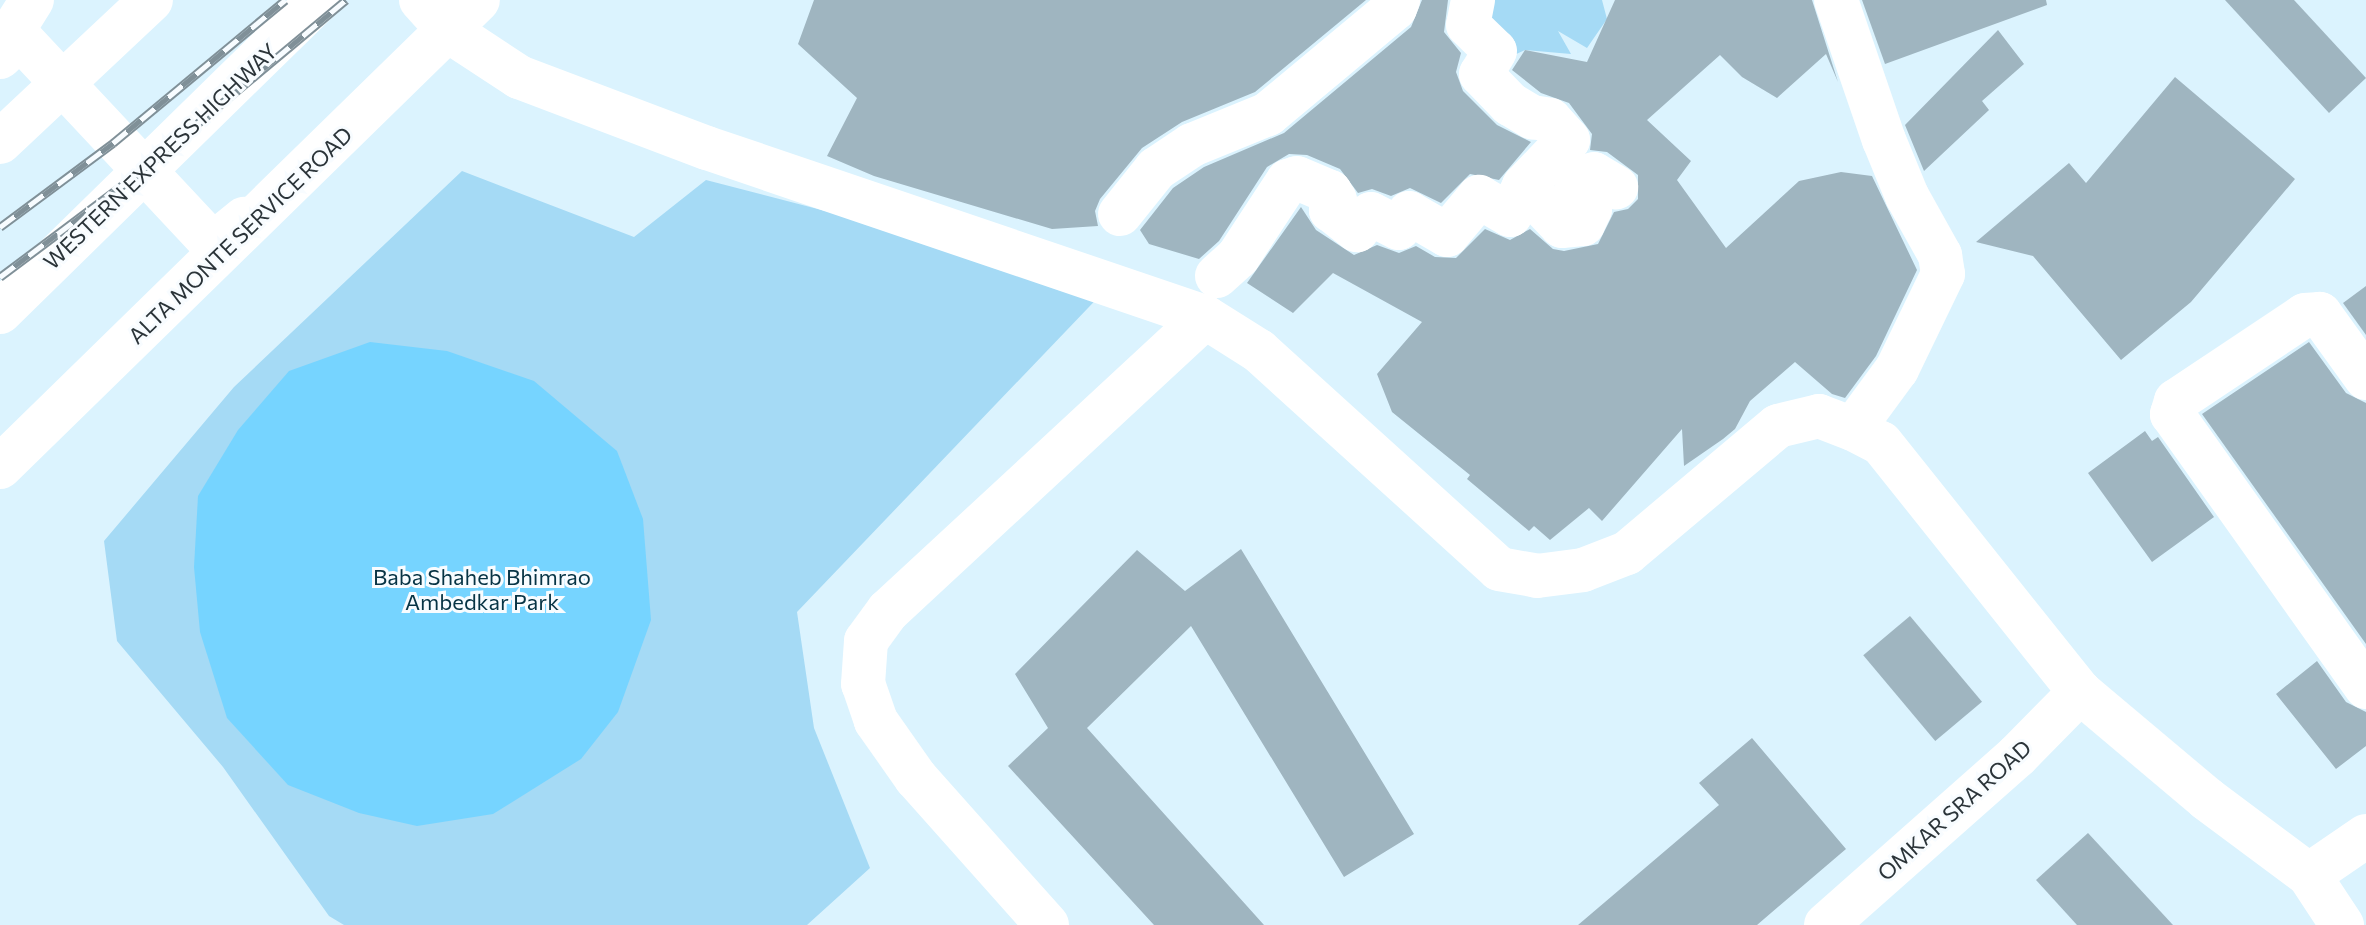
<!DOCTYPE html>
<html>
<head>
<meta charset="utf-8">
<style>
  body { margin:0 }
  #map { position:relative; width:2366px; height:925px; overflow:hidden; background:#dbf3fe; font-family:Commissioner,sans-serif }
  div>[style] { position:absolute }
  .green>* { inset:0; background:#a5daf5 }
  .water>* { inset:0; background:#76d4ff }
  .building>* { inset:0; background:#9fb5c0; transform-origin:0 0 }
  .minor>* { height:44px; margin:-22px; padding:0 22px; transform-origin:22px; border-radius:22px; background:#fff }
  .highway>* { height:44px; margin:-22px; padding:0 22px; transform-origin:22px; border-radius:22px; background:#fff }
  .rail>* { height:9px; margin-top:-4.5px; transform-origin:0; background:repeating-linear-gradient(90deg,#f8fcff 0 18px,#809098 0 36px); box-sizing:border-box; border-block:2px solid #809098 }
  span { translate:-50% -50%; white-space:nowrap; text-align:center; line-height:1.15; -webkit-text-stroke:6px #f8fcff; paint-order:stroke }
  .street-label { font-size:22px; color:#2b3439 }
  .park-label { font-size:22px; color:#073445 }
</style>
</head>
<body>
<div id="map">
  <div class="green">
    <div style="clip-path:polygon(1481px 0,1602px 0,1607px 19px,1587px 48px,1558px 31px,1571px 54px,1525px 50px,1512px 56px,1514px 41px,1495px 35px)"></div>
    <div style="clip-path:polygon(462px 171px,634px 237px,706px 180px,1110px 285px,797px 612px,814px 728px,870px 868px,807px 925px,344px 925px,329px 916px,223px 767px,117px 641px,104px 541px,234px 387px)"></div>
  </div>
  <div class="water">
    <div style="clip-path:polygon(370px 342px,447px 351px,534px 381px,617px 451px,643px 519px,651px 620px,618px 712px,581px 759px,493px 814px,417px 826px,359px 813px,288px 785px,227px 718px,200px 632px,194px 567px,198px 496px,238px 430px,289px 371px)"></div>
  </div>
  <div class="building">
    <div style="clip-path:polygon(814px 0,1366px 0,1255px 92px,1182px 122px,1142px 148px,1100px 199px,1095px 211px,1098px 226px,1052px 229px,874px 176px,827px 156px,857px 98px,798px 44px)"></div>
    <div style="clip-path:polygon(1422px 0,1448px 0,1444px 32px,1461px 53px,1456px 72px,1463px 91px,1497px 125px,1531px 142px,1499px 180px,1470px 174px,1441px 203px,1410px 188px,1391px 196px,1372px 189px,1358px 193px,1340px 169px,1307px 155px,1289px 154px,1267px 167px,1219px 241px,1199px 259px,1149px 244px,1140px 230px,1173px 188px,1204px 167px,1284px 133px,1411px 27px)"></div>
    <div style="clip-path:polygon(1615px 0,1812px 0,1838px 82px,1826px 54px,1777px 98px,1742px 77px,1720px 55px,1647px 120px,1691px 161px,1677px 180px,1726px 248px,1799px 181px,1841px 172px,1872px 176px,1917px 270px,1876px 356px,1845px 398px,1832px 394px,1795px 362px,1750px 401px,1735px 429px,1723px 439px,1684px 466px,1682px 429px,1602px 521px,1589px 508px,1550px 540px,1534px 526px,1529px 531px,1467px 479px,1470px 475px,1392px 412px,1377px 374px,1422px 322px,1333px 273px,1293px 313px,1247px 283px,1301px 207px,1316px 230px,1354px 255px,1377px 245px,1399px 253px,1416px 246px,1435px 257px,1456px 258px,1485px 229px,1510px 240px,1530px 229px,1553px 249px,1564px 251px,1598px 244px,1614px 212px,1628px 209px,1638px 199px,1638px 175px,1607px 152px,1590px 150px,1592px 134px,1569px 103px,1541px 93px,1512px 70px,1525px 50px,1587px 62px)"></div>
    <div style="clip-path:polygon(1862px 0,2046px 0,2047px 5px,1885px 64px)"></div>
    <div style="clip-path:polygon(2225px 0,2294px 0,2366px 78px,2329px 113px)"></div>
    <div style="clip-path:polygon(1998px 30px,2024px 64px,1982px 101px,1989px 110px,1924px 171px,1905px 125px)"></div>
    <div style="clip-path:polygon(2175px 77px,2295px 179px,2191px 302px,2121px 360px,2033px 256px,1976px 242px,2069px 163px,2086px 183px)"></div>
    <div style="clip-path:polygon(2366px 286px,2366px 335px,2343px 303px)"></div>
    <div style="clip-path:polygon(2309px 342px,2346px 393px,2366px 403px,2366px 644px,2202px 414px)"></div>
    <div style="clip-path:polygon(2145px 431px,2152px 441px,2158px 437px,2214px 517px,2152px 562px,2088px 473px)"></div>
    <div style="clip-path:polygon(1241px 549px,1414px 834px,1344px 877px,1191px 626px,1087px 728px,1264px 925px,1154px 925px,1008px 766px,1048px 728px,1015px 674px,1137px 550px,1185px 591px)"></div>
    <div style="left:1910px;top:616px;width:112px;height:61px;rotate:50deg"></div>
    <div style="clip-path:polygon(2317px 661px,2346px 702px,2366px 712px,2366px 746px,2336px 769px,2276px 694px)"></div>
    <div style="clip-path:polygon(1752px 738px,1846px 849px,1757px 925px,1578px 925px,1719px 805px,1699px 783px)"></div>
    <div style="clip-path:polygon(2088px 833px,2173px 925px,2077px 925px,2036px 880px)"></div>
  </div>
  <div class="minor">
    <div style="left:421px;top:0;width:42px;rotate:47.9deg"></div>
    <div style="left:449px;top:31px;width:84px;rotate:33.3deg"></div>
    <div style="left:519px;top:77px;width:201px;rotate:20.7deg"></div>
    <div style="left:707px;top:148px;width:526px;rotate:18.75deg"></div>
    <div style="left:1205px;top:317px;width:64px;rotate:32.2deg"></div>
    <div style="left:1259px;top:351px;width:324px;rotate:42.2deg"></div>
    <div style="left:1499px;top:569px;width:39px;rotate:10deg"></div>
    <div style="left:1537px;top:576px;width:46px;rotate:-7.4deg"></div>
    <div style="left:1583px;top:570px;width:47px;rotate:-21.1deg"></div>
    <div style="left:1627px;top:553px;width:197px;rotate:-40.1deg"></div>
    <div style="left:1778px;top:426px;width:42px;rotate:-13.7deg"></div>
    <div style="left:1819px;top:416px;width:36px;rotate:21deg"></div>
    <div style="left:1853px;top:429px;width:31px;rotate:27deg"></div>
    <div style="left:1881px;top:443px;width:319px;rotate:51.4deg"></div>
    <div style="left:2080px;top:692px;width:166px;rotate:40.1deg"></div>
    <div style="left:2207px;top:799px;width:127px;rotate:36.7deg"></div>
    <div style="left:2309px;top:875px;width:69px;rotate:-34.4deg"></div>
    <div style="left:1473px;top:0;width:25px;rotate:101deg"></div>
    <div style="left:1468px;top:25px;width:37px;rotate:44deg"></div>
    <div style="left:1495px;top:51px;width:27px;rotate:121deg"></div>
    <div style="left:1481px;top:74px;width:42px;rotate:46deg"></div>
    <div style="left:1510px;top:104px;width:26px;rotate:31deg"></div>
    <div style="left:1532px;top:117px;width:18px;rotate:9deg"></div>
    <div style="left:1550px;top:120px;width:27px;rotate:48deg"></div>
    <div style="left:1568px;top:140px;width:64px;rotate:133.7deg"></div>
    <div style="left:1836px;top:0;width:148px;rotate:71.1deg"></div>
    <div style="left:1884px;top:140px;width:61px;rotate:67.7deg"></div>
    <div style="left:1907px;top:196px;width:68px;rotate:60.8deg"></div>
    <div style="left:1940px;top:255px;width:19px;rotate:81deg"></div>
    <div style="left:1943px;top:274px;width:106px;rotate:115.8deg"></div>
    <div style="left:1897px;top:369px;width:74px;rotate:126.3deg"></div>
    <div style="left:0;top:51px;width:60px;rotate:-57.9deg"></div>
    <div style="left:0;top:57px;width:28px;rotate:-44deg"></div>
    <div style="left:20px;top:38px;width:282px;rotate:46.9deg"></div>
    <div style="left:213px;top:244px;width:40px;rotate:-39deg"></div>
    <div style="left:1120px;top:214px;width:58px;rotate:-51.3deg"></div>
    <div style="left:1156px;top:169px;width:43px;rotate:-33.7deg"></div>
    <div style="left:1192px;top:145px;width:82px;rotate:-22.2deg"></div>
    <div style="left:1268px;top:114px;width:165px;rotate:-39.8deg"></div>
    <div style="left:1395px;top:8px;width:9px;rotate:-69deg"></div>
    <div style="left:1217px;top:276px;width:28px;rotate:-42deg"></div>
    <div style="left:1238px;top:257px;width:91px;rotate:-56.7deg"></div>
    <div style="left:1288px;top:181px;width:9px;rotate:-18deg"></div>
    <div style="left:1297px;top:178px;width:36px;rotate:23deg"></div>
    <div style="left:1330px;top:192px;width:9px;rotate:58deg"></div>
    <div style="left:1335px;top:200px;width:11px;rotate:112deg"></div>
    <div style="left:1331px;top:210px;width:33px;rotate:38deg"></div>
    <div style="left:1357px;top:230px;width:21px;rotate:-49deg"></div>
    <div style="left:1371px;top:214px;width:31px;rotate:27deg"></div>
    <div style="left:1399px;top:228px;width:18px;rotate:-56deg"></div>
    <div style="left:1409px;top:213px;width:44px;rotate:30.1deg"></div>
    <div style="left:1447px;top:235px;width:50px;rotate:-49.9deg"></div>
    <div style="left:1479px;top:197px;width:36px;rotate:30deg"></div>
    <div style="left:1510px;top:215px;width:32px;rotate:-64deg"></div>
    <div style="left:1524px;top:186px;width:55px;rotate:46.5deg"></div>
    <div style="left:1562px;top:226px;width:21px;rotate:-5deg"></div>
    <div style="left:1583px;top:224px;width:17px;rotate:-65deg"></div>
    <div style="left:1590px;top:209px;width:21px;rotate:-137deg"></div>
    <div style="left:1575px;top:195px;width:28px;rotate:-48deg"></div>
    <div style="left:1594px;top:174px;width:26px;rotate:31deg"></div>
    <div style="left:2366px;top:378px;width:79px;rotate:-125.7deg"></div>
    <div style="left:2320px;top:314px;width:15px;rotate:176deg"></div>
    <div style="left:2305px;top:315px;width:155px;rotate:146.3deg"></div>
    <div style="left:2176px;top:401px;width:14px;rotate:107deg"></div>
    <div style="left:2172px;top:414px;width:335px;rotate:54.6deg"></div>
    <div style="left:0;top:467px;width:668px;rotate:-44.33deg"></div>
    <div style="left:2309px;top:875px;width:60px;rotate:56.6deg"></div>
    <div style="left:1047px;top:925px;width:197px;rotate:-131.7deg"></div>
    <div style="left:916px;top:778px;width:70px;rotate:-125.1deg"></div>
    <div style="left:876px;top:721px;width:39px;rotate:-109deg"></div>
    <div style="left:863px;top:684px;width:43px;rotate:-86deg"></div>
    <div style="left:866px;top:641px;width:37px;rotate:-54deg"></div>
    <div style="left:888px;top:611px;width:432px;rotate:-42.8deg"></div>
    <div style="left:1826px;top:925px;width:255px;rotate:-41.5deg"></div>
    <div style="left:2017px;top:756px;width:90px;rotate:-45.5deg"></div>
  </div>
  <div class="highway">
    <div style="left:0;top:142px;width:207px;rotate:-43.2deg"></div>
    <div style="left:0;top:312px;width:446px;rotate:-44.4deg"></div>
  </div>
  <div class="rail">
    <div style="left:0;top:227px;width:141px;rotate:-36.6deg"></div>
    <div style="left:113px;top:143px;width:224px;rotate:-39.7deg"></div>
    <div style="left:0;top:277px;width:171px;rotate:-36.9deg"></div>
    <div style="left:137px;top:174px;width:272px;rotate:-39.8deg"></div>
  </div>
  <div class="street-label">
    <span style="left:160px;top:156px;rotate:-44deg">WESTERN EXPRESS HIGHWAY</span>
    <span style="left:240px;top:235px;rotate:-44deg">ALTA MONTE SERVICE ROAD</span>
    <span style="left:1954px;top:810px;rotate:-42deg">OMKAR SRA ROAD</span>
  </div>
  <div class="park-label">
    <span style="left:482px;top:589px">Baba Shaheb Bhimrao<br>Ambedkar Park</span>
  </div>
</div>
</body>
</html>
